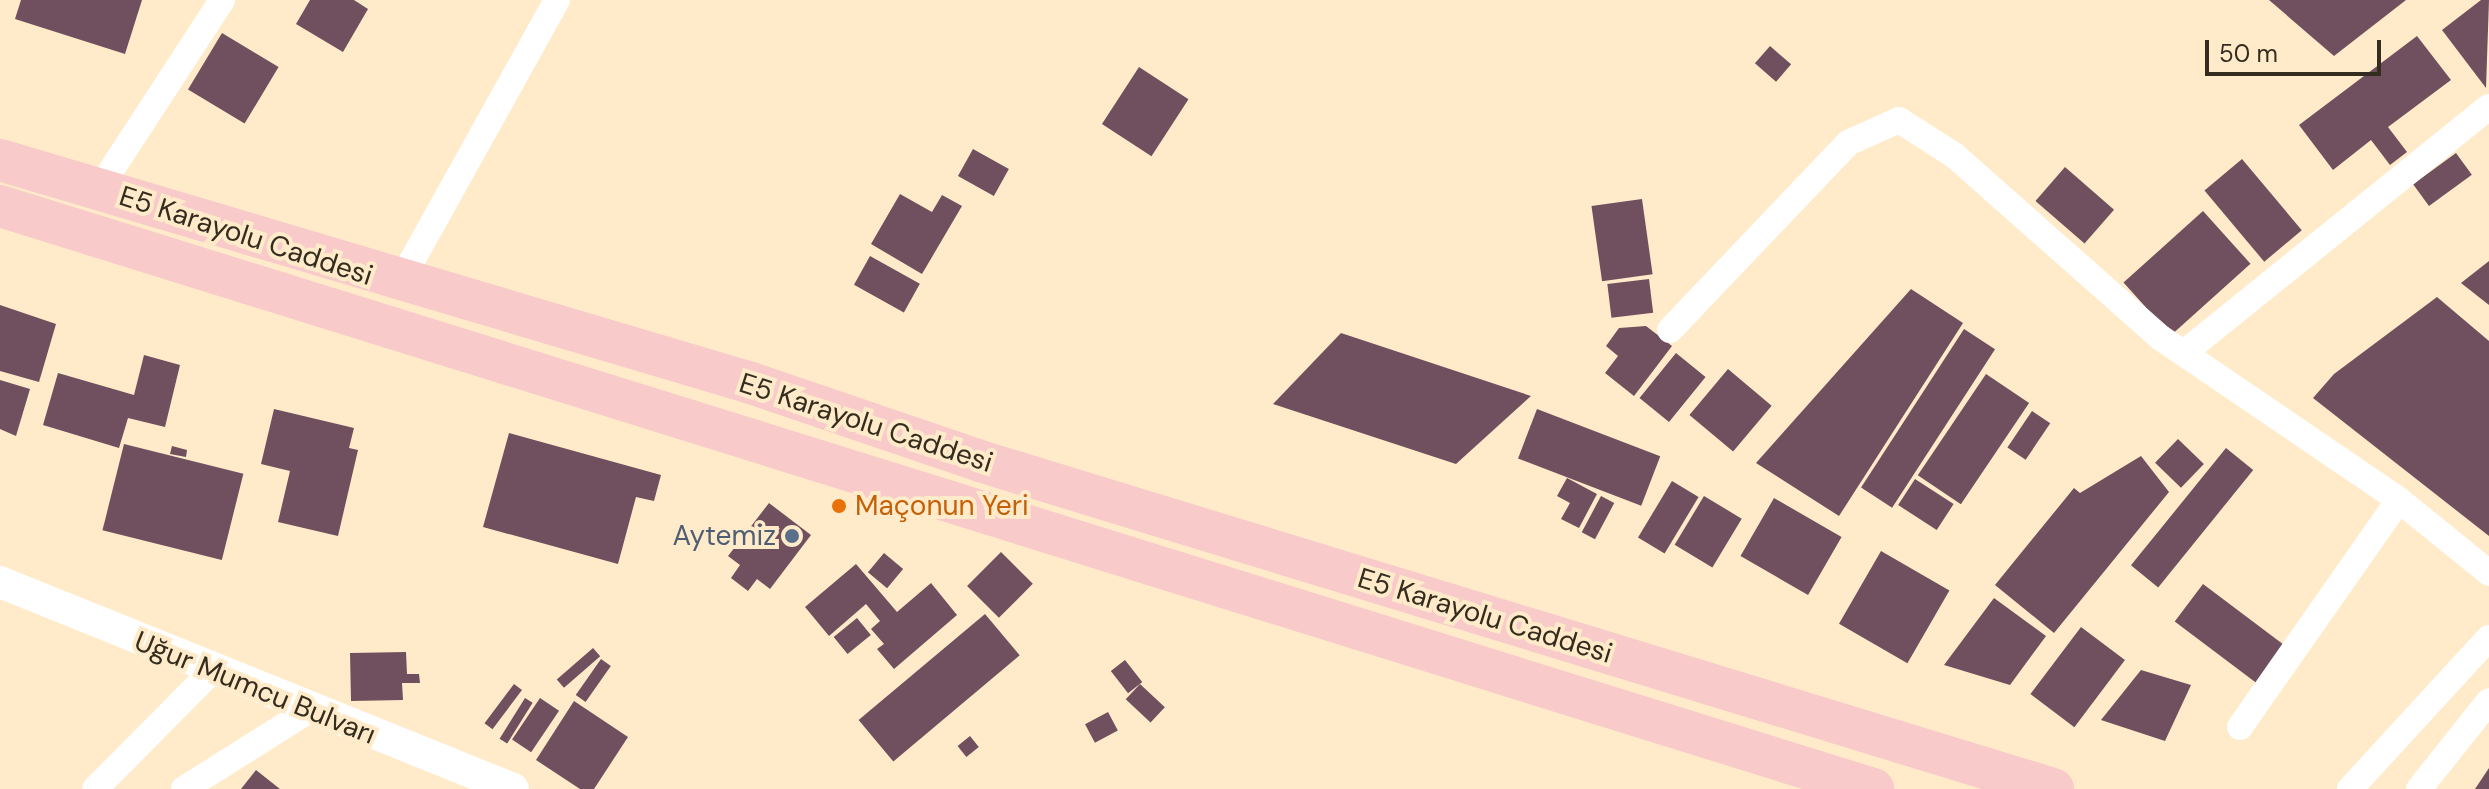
<!DOCTYPE html>
<html>
<head>
<meta charset="utf-8">
<style>
  body { margin:0 }
  #map { position:relative; width:2489px; height:789px; overflow:hidden; background:#ffebc9; font-family:"DM Sans",sans-serif }
  div>[style] { position:absolute }
  .building>* { inset:0; background:#704f5e; transform-origin:0 0 }
  .minor>* { height:26px; margin:-13px; padding:0 13px; transform-origin:13px; border-radius:13px; background:#fff }
  .tertiary>* { height:32px; margin:-16px; padding:0 16px; transform-origin:16px; border-radius:16px; background:#fff }
  .trunk>* { height:42px; margin:-21px; padding:0 21px; transform-origin:21px; border-radius:21px; background:#f8caca }
  .dots>* { width:22px; height:22px; translate:-50% -50%; box-sizing:border-box; border:4px solid #ffebc9; border-radius:50% }
  span { translate:-50% -50%; white-space:nowrap; text-align:center; line-height:1.15; -webkit-text-stroke:8px #ffebc9; paint-order:stroke }
  .street-label { font-size:28px; color:#342c1f }
  .food-label { font-size:28px; color:#c56008 }
  .left { translate:0 -50%; text-align:left }
  .service-label { font-size:28px; color:#4e5e75 }
  .right { translate:-100% -50%; text-align:right }
  .scale { position:absolute; left:2205px; top:40px; width:176px; height:36px; box-sizing:border-box; border:4px solid #342c1f; border-top:0; padding-left:10px; font-size:24px; line-height:28px; white-space:nowrap; color:#342c1f; -webkit-text-stroke:6px #ffebc9; paint-order:stroke }
</style>
</head>
<body>
<div id="map">
  <div class="building">
    <div style="clip-path:polygon(21px 0,142px 0,125px 54px,15px 19px)"></div>
    <div style="clip-path:polygon(310px 0,354px 0,368px 9px,343px 52px,296px 24px)"></div>
    <div style="clip-path:polygon(2269px 0,2406px 0,2334px 56px)"></div>
    <div style="clip-path:polygon(2481px 0,2489px 0,2486px 88px,2442px 30px)"></div>
    <div style="left:222px;top:33px;width:66px;height:66px;rotate:31deg"></div>
    <div style="clip-path:polygon(2417px 36px,2451px 80px,2388px 127px,2407px 152px,2390px 165px,2371px 140px,2333px 170px,2299px 125px)"></div>
    <div style="left:1770px;top:46px;width:28px;height:23px;rotate:41deg"></div>
    <div style="left:1139px;top:67px;width:59px;height:68px;rotate:33deg"></div>
    <div style="left:973px;top:149px;width:41px;height:31px;rotate:29deg"></div>
    <div style="left:2456px;top:153px;width:27px;height:53px;rotate:54deg"></div>
    <div style="left:2242px;top:159px;width:93px;height:49px;rotate:50deg"></div>
    <div style="left:2065px;top:167px;width:65px;height:45px;rotate:41deg"></div>
    <div style="clip-path:polygon(900px 194px,932px 212px,942px 195px,962px 206px,922px 274px,871px 244px)"></div>
    <div style="left:1642px;top:199px;width:76px;height:51px;rotate:82deg"></div>
    <div style="left:2203px;top:211px;width:71px;height:107px;rotate:48deg"></div>
    <div style="left:870px;top:256px;width:57px;height:33px;rotate:29deg"></div>
    <div style="clip-path:polygon(2489px 261px,2489px 305px,2461px 283px)"></div>
    <div style="left:1649px;top:279px;width:34px;height:42px;rotate:83deg"></div>
    <div style="clip-path:polygon(1911px 289px,1963px 323px,1839px 516px,1756px 463px)"></div>
    <div style="clip-path:polygon(2437px 297px,2489px 341px,2489px 536px,2313px 398px,2334px 374px)"></div>
    <div style="clip-path:polygon(0 305px,56px 324px,39px 382px,0 371px)"></div>
    <div style="clip-path:polygon(1646px 326px,1672px 346px,1634px 396px,1605px 373px,1618px 356px,1606px 346px,1619px 328px)"></div>
    <div style="left:1964px;top:329px;width:37px;height:189px;rotate:33deg"></div>
    <div style="clip-path:polygon(1341px 333px,1531px 396px,1456px 464px,1273px 404px)"></div>
    <div style="left:1676px;top:353px;width:38px;height:58px;rotate:39deg"></div>
    <div style="clip-path:polygon(144px 355px,180px 365px,165px 427px,128px 418px,119px 448px,43px 425px,58px 373px,134px 395px)"></div>
    <div style="left:1728px;top:369px;width:57px;height:60px;rotate:40deg"></div>
    <div style="left:1986px;top:374px;width:52px;height:122px;rotate:34deg"></div>
    <div style="clip-path:polygon(0 380px,30px 389px,16px 436px,0 429px)"></div>
    <div style="clip-path:polygon(274px 409px,354px 428px,349px 448px,358px 450px,338px 536px,278px 522px,290px 471px,261px 464px)"></div>
    <div style="left:1537px;top:409px;width:132px;height:53px;rotate:21deg"></div>
    <div style="left:2032px;top:411px;width:22px;height:44px;rotate:34deg"></div>
    <div style="clip-path:polygon(509px 433px,661px 475px,654px 501px,636px 497px,618px 564px,483px 527px)"></div>
    <div style="left:2178px;top:439px;width:36px;height:33px;rotate:44deg"></div>
    <div style="left:124px;top:444px;width:123px;height:89px;rotate:14deg"></div>
    <div style="clip-path:polygon(172px 446px,187px 450px,186px 457px,170px 454px)"></div>
    <div style="left:2226px;top:448px;width:35px;height:151px;rotate:39deg"></div>
    <div style="clip-path:polygon(2141px 456px,2169px 492px,2054px 633px,1995px 585px,2074px 488px,2080px 493px)"></div>
    <div style="clip-path:polygon(1567px 478px,1597px 494px,1579px 528px,1561px 519px,1570px 503px,1557px 496px)"></div>
    <div style="left:1915px;top:479px;width:46px;height:31px;rotate:33deg"></div>
    <div style="left:1672px;top:481px;width:31px;height:66px;rotate:31deg"></div>
    <div style="left:1601px;top:496px;width:15px;height:41px;rotate:28deg"></div>
    <div style="left:1704px;top:496px;width:44px;height:57px;rotate:31deg"></div>
    <div style="left:1774px;top:498px;width:78px;height:67px;rotate:30deg"></div>
    <div style="clip-path:polygon(769px 503px,811px 535px,770px 589px,757px 579px,748px 591px,731px 578px,740px 565px,728px 556px)"></div>
    <div style="left:1881px;top:551px;width:79px;height:84px;rotate:30deg"></div>
    <div style="left:1001px;top:552px;width:45px;height:48px;rotate:45deg"></div>
    <div style="left:884px;top:553px;width:25px;height:25px;rotate:40deg"></div>
    <div style="clip-path:polygon(856px 564px,897px 612px,931px 583px,957px 615px,894px 669px,877px 649px,884px 644px,871px 629px,880px 621px,866px 604px,829px 636px,805px 607px)"></div>
    <div style="left:2203px;top:584px;width:104px;height:47px;rotate:37deg"></div>
    <div style="clip-path:polygon(1994px 598px,2046px 636px,2010px 685px,1944px 665px)"></div>
    <div style="left:985px;top:614px;width:54px;height:165px;rotate:50deg"></div>
    <div style="left:857px;top:618px;width:22px;height:30px;rotate:51deg"></div>
    <div style="left:2081px;top:627px;width:55px;height:84px;rotate:37deg"></div>
    <div style="left:593px;top:648px;width:11px;height:48px;rotate:49deg"></div>
    <div style="clip-path:polygon(406px 652px,407px 674px,419px 674px,420px 683px,402px 683px,403px 700px,351px 701px,350px 653px)"></div>
    <div style="left:601px;top:659px;width:12px;height:44px;rotate:35deg"></div>
    <div style="left:1125px;top:660px;width:28px;height:18px;rotate:52deg"></div>
    <div style="clip-path:polygon(2141px 670px,2191px 685px,2165px 741px,2101px 720px)"></div>
    <div style="left:514px;top:684px;width:10px;height:49px;rotate:37deg"></div>
    <div style="left:1140px;top:684px;width:34px;height:21px;rotate:43deg"></div>
    <div style="left:525px;top:698px;width:9px;height:48px;rotate:32deg"></div>
    <div style="left:540px;top:698px;width:23px;height:50px;rotate:34deg"></div>
    <div style="clip-path:polygon(574px 701px,628px 737px,594px 789px,580px 789px,536px 760px)"></div>
    <div style="left:1108px;top:712px;width:21px;height:26px;rotate:62deg"></div>
    <div style="left:970px;top:736px;width:14px;height:16px;rotate:51deg"></div>
    <div style="clip-path:polygon(2489px 768px,2489px 789px,2475px 789px)"></div>
    <div style="clip-path:polygon(256px 770px,280px 789px,241px 789px)"></div>
  </div>
  <div class="minor">
    <div style="left:99px;top:189px;width:225px;rotate:-56.9deg"></div>
    <div style="left:399px;top:284px;width:325px;rotate:-60.9deg"></div>
    <div style="left:1670px;top:330px;width:258px;rotate:-46.4deg"></div>
    <div style="left:1848px;top:143px;width:56px;rotate:-24.3deg"></div>
    <div style="left:1899px;top:120px;width:65px;rotate:32.5deg"></div>
    <div style="left:1954px;top:155px;width:276px;rotate:41.5deg"></div>
    <div style="left:2161px;top:338px;width:288px;rotate:34.2deg"></div>
    <div style="left:2399px;top:500px;width:116px;rotate:39deg"></div>
    <div style="left:2185px;top:352px;width:390px;rotate:-38.9deg"></div>
    <div style="left:2240px;top:727px;width:277px;rotate:-55deg"></div>
    <div style="left:95px;top:789px;width:166px;rotate:-45.2deg"></div>
    <div style="left:184px;top:789px;width:146px;rotate:-32.2deg"></div>
    <div style="left:2350px;top:789px;width:205px;rotate:-47.4deg"></div>
    <div style="left:2419px;top:789px;width:112px;rotate:-51.5deg"></div>
  </div>
  <div class="tertiary">
    <div style="left:0;top:582px;width:553px;rotate:21.97deg"></div>
  </div>
  <div class="trunk">
    <div style="left:0;top:160px;width:783px;rotate:16.54deg"></div>
    <div style="left:751px;top:383px;width:245px;rotate:18.8deg"></div>
    <div style="left:983px;top:462px;width:1119px;rotate:16.99deg"></div>
    <div style="left:0;top:206px;width:1962px;rotate:17.29deg"></div>
  </div>
  <div class="dots">
    <div style="left:839px;top:506px;background:#e8710a"></div>
    <div style="left:792px;top:536px;background:#5c6f8a"></div>
  </div>
  <div class="street-label">
    <span style="left:246px;top:236px;rotate:18deg">E5 Karayolu Caddesi</span>
    <span style="left:866px;top:423px;rotate:18deg">E5 Karayolu Caddesi</span>
    <span style="left:1485px;top:616px;rotate:17deg">E5 Karayolu Caddesi</span>
    <span style="left:255px;top:688px;rotate:22deg">Uğur Mumcu Bulvarı</span>
  </div>
  <div class="food-label">
    <span class="left" style="left:855px;top:506px">Maçonun Yeri</span>
  </div>
  <div class="service-label">
    <span class="right" style="left:776px;top:536px">Aytemiz</span>
  </div>
  <div class="scale">50 m</div>
</div>
</body>
</html>
